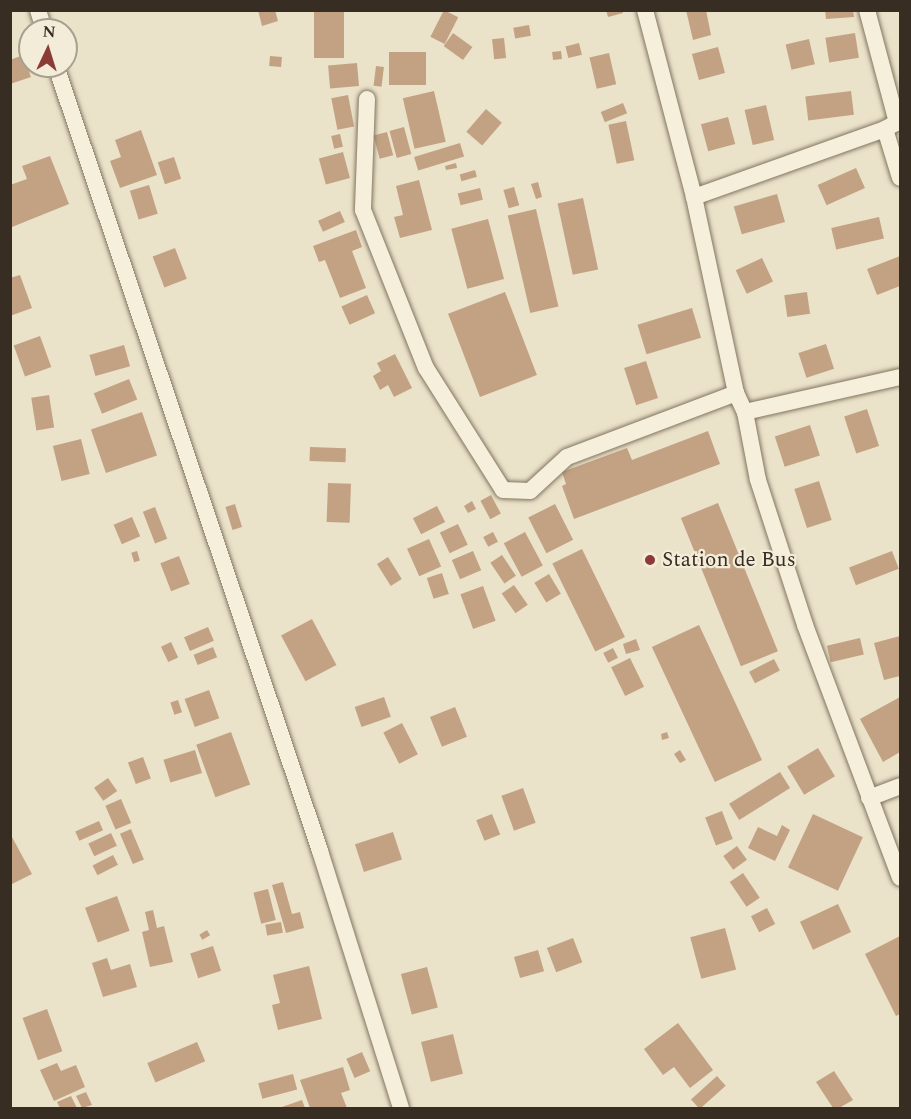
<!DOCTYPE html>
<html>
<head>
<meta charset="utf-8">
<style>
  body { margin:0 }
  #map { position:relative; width:911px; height:1119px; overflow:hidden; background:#eae2c9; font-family:Spectral,serif }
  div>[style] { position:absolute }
  .building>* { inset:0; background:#c3a284; transform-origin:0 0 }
  .roads { filter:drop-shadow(0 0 2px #847560) drop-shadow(0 0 2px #847560) }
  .street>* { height:16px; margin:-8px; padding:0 8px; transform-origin:8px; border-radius:8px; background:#f5efdc }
  .dots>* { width:16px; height:16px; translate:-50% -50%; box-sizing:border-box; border:3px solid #f2ecd8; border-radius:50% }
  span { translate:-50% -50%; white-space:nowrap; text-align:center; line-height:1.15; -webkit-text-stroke:4.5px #f2ecd8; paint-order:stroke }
  .poi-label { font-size:21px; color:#372d22 }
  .left { translate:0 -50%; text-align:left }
  .frame { position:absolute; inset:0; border:12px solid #372d22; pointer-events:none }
  .north { position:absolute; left:18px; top:18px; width:60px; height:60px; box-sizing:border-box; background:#f2ecd8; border:2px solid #a7a08f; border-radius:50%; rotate:4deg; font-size:16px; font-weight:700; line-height:24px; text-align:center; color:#372d22 }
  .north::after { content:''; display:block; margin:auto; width:21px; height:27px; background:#8c3b37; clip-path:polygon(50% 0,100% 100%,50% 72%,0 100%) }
</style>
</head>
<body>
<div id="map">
  <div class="building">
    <div style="clip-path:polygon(258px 10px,275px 10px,278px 21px,262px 26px)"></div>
    <div style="left:314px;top:10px;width:30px;height:48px"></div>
    <div style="left:444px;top:10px;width:16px;height:30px;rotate:27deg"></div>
    <div style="clip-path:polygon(606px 10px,622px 10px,623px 13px,608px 17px)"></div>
    <div style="clip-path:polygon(686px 10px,706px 10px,711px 35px,693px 40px)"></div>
    <div style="clip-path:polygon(825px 10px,853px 10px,854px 17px,826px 19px)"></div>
    <div style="left:529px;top:25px;width:11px;height:16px;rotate:80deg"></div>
    <div style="left:453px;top:33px;width:24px;height:16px;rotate:36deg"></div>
    <div style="left:855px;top:33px;width:25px;height:30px;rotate:81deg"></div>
    <div style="left:504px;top:38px;width:20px;height:12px;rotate:84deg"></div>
    <div style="left:809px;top:39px;width:26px;height:24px;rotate:77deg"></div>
    <div style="left:579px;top:43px;width:12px;height:14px;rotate:76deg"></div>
    <div style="left:718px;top:47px;width:27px;height:27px;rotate:75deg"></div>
    <div style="left:561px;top:51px;width:8px;height:9px;rotate:83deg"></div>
    <div style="left:389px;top:52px;width:37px;height:33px"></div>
    <div style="left:609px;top:53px;width:32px;height:20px;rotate:77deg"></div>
    <div style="clip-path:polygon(23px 55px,31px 77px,10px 84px,10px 60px)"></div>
    <div style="left:270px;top:56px;width:12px;height:10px;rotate:5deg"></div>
    <div style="left:357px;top:63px;width:23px;height:29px;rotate:85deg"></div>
    <div style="left:376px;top:66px;width:8px;height:20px;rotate:7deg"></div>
    <div style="left:434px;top:91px;width:52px;height:32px;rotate:77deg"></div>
    <div style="left:851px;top:91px;width:24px;height:46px;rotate:83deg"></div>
    <div style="left:348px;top:95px;width:32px;height:17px;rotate:79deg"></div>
    <div style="left:623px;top:103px;width:11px;height:24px;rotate:68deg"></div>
    <div style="left:766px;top:105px;width:36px;height:22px;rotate:77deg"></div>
    <div style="left:486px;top:109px;width:21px;height:30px;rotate:41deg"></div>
    <div style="left:728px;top:117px;width:28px;height:28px;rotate:75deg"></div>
    <div style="left:626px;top:121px;width:40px;height:18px;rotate:78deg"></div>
    <div style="left:404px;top:127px;width:28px;height:15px;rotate:75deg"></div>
    <div style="clip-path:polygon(141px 130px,157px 175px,120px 188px,110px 161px,121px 157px,115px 140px)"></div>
    <div style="left:387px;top:132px;width:24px;height:14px;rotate:75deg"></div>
    <div style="left:340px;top:134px;width:13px;height:9px;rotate:77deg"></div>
    <div style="left:460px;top:143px;width:14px;height:48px;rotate:73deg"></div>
    <div style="left:343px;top:152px;width:27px;height:25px;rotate:75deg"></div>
    <div style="clip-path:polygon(50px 156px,69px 204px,12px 227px,10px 185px,27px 179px,22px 166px)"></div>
    <div style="left:174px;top:157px;width:23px;height:17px;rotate:72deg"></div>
    <div style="clip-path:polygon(456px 163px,457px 168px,446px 170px,445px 166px)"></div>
    <div style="left:856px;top:168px;width:22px;height:42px;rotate:66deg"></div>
    <div style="left:475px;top:170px;width:7px;height:16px;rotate:74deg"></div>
    <div style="clip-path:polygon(419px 180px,432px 230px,400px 238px,394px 217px,403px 215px,396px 186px)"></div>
    <div style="clip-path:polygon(538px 182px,542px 197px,536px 199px,531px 184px)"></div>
    <div style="left:149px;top:185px;width:30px;height:20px;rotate:73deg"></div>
    <div style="left:514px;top:187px;width:19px;height:11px;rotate:74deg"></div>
    <div style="left:480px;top:188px;width:12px;height:23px;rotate:76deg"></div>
    <div style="left:777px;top:194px;width:29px;height:45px;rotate:74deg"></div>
    <div style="left:583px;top:198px;width:73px;height:26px;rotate:78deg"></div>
    <div style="left:536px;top:209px;width:100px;height:29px;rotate:77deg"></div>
    <div style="left:340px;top:211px;width:12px;height:24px;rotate:66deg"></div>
    <div style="left:879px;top:217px;width:22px;height:49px;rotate:77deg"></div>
    <div style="left:488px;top:219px;width:62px;height:38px;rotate:75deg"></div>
    <div style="clip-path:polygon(356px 230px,362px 247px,352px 251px,366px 288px,340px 298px,325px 260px,319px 262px,313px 246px)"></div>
    <div style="left:175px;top:248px;width:33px;height:24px;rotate:69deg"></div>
    <div style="clip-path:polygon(900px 256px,900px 286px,877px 295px,867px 269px)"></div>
    <div style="left:762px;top:258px;width:26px;height:29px;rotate:65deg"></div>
    <div style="clip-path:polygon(20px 275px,32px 308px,10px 316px,10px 278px)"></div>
    <div style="left:505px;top:292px;width:89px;height:61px;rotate:69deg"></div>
    <div style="left:807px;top:292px;width:22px;height:23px;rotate:82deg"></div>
    <div style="left:367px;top:295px;width:20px;height:28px;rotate:66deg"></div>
    <div style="left:692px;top:308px;width:31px;height:57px;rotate:73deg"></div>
    <div style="left:40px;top:336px;width:33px;height:28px;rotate:70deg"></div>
    <div style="left:826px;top:344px;width:26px;height:29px;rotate:72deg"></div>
    <div style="left:124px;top:345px;width:22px;height:36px;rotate:74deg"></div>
    <div style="clip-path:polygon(395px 354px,412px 388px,394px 397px,388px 385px,380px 390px,373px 376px,381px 371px,377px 363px)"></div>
    <div style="left:646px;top:361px;width:39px;height:23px;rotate:72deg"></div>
    <div style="left:129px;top:379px;width:22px;height:38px;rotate:68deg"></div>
    <div style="left:49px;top:395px;width:33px;height:18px;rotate:81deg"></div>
    <div style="left:867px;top:409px;width:39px;height:24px;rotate:72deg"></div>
    <div style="left:142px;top:412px;width:46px;height:54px;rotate:71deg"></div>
    <div style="left:810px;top:425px;width:32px;height:37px;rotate:72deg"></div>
    <div style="clip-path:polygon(708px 431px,720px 464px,574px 519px,562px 486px,566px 484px,562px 472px,627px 448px,632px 460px)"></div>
    <div style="left:81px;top:439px;width:36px;height:29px;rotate:76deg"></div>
    <div style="left:310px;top:447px;width:36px;height:14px;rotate:2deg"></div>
    <div style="left:819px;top:481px;width:41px;height:26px;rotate:72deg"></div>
    <div style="left:328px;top:483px;width:23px;height:39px;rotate:2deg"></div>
    <div style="left:491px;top:495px;width:21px;height:12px;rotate:62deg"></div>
    <div style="clip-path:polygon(472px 501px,476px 509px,468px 513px,464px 506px)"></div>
    <div style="left:718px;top:503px;width:160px;height:40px;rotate:68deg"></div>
    <div style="left:235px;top:504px;width:24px;height:10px;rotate:73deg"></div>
    <div style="left:555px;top:504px;width:40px;height:30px;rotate:63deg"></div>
    <div style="left:437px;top:506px;width:18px;height:27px;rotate:63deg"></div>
    <div style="left:155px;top:507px;width:34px;height:13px;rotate:69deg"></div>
    <div style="left:132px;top:517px;width:21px;height:20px;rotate:67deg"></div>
    <div style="left:458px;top:524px;width:23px;height:20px;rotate:65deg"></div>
    <div style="left:493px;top:532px;width:11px;height:11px;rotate:63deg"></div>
    <div style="left:525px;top:532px;width:38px;height:24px;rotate:62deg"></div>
    <div style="left:429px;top:539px;width:30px;height:24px;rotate:66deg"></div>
    <div style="left:582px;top:549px;width:98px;height:33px;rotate:64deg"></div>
    <div style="left:137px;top:551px;width:10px;height:6px;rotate:73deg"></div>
    <div style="left:473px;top:551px;width:21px;height:23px;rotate:67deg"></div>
    <div style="left:892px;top:551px;width:19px;height:46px;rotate:69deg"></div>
    <div style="left:502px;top:555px;width:25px;height:14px;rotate:56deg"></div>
    <div style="left:179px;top:556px;width:30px;height:20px;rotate:69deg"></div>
    <div style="left:388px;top:557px;width:26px;height:13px;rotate:58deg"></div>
    <div style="left:442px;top:573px;width:22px;height:16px;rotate:72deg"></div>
    <div style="left:549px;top:574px;width:23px;height:17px;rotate:59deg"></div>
    <div style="left:514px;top:585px;width:24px;height:15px;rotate:55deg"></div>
    <div style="left:483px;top:586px;width:37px;height:24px;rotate:70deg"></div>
    <div style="left:312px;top:619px;width:52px;height:35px;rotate:62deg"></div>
    <div style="left:699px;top:625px;width:149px;height:52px;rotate:65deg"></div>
    <div style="left:208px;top:627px;width:15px;height:26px;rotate:67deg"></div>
    <div style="clip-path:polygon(900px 636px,900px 676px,884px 680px,874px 643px)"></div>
    <div style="left:860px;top:638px;width:17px;height:34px;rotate:77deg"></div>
    <div style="clip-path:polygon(636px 639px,640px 650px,626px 654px,623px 644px)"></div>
    <div style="left:171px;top:642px;width:17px;height:11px;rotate:65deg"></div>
    <div style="left:213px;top:647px;width:11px;height:21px;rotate:68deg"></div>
    <div style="left:613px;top:648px;width:11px;height:11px;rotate:63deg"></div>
    <div style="left:630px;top:658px;width:32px;height:21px;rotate:64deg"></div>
    <div style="left:774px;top:659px;width:13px;height:28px;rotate:63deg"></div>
    <div style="left:209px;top:690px;width:30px;height:26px;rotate:70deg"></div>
    <div style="left:384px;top:697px;width:21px;height:31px;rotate:71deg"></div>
    <div style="clip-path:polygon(900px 697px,900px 752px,883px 762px,860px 719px)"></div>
    <div style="left:178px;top:700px;width:13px;height:8px;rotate:72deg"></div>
    <div style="left:455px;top:707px;width:32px;height:27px;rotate:68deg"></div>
    <div style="left:402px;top:723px;width:35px;height:21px;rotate:63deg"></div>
    <div style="left:231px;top:732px;width:56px;height:37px;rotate:70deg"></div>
    <div style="clip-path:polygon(667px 732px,669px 738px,662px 740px,661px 734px)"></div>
    <div style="left:818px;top:748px;width:33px;height:36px;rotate:59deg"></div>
    <div style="left:195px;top:750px;width:24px;height:33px;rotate:73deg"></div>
    <div style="clip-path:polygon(680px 750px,686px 760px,680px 763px,674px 754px)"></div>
    <div style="left:143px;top:757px;width:23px;height:16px;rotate:70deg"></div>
    <div style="left:780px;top:772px;width:19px;height:60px;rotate:58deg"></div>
    <div style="left:108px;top:778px;width:16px;height:17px;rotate:55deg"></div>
    <div style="left:523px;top:788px;width:37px;height:23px;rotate:70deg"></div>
    <div style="left:121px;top:799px;width:26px;height:17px;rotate:67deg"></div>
    <div style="left:722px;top:811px;width:30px;height:18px;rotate:69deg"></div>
    <div style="left:492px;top:814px;width:22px;height:17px;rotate:68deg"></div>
    <div style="left:813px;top:814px;width:55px;height:59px;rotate:25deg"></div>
    <div style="left:99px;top:821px;width:10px;height:26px;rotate:66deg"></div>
    <div style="clip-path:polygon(782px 825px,790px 830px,775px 861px,748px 848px,758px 827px,777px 836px)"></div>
    <div style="left:131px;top:829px;width:33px;height:12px;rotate:67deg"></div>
    <div style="left:393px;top:832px;width:29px;height:40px;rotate:72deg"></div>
    <div style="left:111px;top:833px;width:14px;height:25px;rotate:65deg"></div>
    <div style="clip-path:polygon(12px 837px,32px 874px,10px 885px,10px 838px)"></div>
    <div style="left:737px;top:846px;width:17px;height:17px;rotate:54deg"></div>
    <div style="left:113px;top:855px;width:11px;height:23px;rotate:63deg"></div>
    <div style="left:743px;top:873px;width:30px;height:16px;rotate:56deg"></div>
    <div style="clip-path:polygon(283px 882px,292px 914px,300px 912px,304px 928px,286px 933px,272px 885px)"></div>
    <div style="left:268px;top:889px;width:32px;height:15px;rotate:76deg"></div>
    <div style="left:117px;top:896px;width:37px;height:34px;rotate:70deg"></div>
    <div style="left:838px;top:904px;width:31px;height:42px;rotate:65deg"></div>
    <div style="left:767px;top:908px;width:18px;height:18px;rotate:63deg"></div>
    <div style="clip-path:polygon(153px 910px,157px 928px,164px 926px,173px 962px,150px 967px,142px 932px,149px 930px,145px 912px)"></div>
    <div style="left:281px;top:922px;width:11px;height:16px;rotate:80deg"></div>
    <div style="left:725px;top:928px;width:43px;height:36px;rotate:75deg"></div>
    <div style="left:207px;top:930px;width:6px;height:9px;rotate:59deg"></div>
    <div style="clip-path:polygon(900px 936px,900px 1014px,896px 1016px,865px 954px)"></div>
    <div style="left:573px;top:938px;width:26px;height:28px;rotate:69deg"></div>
    <div style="left:213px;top:946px;width:26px;height:24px;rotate:72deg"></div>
    <div style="left:538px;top:950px;width:22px;height:25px;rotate:74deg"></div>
    <div style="clip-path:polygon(107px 958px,111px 970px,130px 964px,137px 987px,103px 997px,92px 963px)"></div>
    <div style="clip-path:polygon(309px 966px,322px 1019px,278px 1030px,272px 1005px,280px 1003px,273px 975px)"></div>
    <div style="left:427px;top:967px;width:42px;height:27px;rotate:75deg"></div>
    <div style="left:47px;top:1009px;width:45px;height:26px;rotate:70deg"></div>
    <div style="clip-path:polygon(678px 1023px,713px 1070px,690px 1088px,674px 1067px,663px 1075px,644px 1049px)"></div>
    <div style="left:453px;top:1034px;width:41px;height:33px;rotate:76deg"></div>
    <div style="left:197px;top:1042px;width:21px;height:54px;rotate:67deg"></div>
    <div style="left:362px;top:1052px;width:21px;height:17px;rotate:67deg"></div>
    <div style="clip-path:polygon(57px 1063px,61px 1071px,76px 1065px,85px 1087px,54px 1101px,40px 1070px)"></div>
    <div style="clip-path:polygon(343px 1067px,350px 1090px,341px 1093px,347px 1108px,310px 1108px,300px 1080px)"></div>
    <div style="clip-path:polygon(834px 1071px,853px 1100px,839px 1108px,833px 1108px,816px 1082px)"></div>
    <div style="left:293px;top:1074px;width:16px;height:36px;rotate:75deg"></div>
    <div style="left:717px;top:1076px;width:13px;height:35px;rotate:48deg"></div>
    <div style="clip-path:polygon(86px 1092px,92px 1105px,82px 1108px,76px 1096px)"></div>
    <div style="clip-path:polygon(71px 1096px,77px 1108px,60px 1108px,57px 1102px)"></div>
    <div style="clip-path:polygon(302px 1100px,305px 1108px,279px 1108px)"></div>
  </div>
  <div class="roads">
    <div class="street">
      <div style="left:38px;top:10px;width:21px;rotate:73deg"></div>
      <div style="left:645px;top:10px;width:193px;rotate:75.3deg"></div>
      <div style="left:694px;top:197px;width:200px;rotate:77.9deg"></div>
      <div style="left:736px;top:393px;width:21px;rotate:65deg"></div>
      <div style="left:745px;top:412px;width:69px;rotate:79.2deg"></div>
      <div style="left:758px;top:480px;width:152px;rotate:72deg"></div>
      <div style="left:805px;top:625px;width:270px;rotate:69.4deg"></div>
      <div style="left:867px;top:10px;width:117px;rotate:75.1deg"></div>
      <div style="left:56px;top:66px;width:828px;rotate:71.41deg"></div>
      <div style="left:320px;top:851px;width:269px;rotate:72.5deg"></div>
      <div style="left:367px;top:99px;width:111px;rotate:92.1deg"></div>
      <div style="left:363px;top:210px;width:170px;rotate:68.3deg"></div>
      <div style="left:426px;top:368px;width:144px;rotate:57.7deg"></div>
      <div style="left:503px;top:490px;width:27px;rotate:2deg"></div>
      <div style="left:530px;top:491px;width:50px;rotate:-42.6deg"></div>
      <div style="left:567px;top:457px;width:181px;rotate:-20.7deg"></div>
      <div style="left:894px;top:124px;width:10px;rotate:151deg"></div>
      <div style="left:885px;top:129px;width:51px;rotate:73deg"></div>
      <div style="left:694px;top:197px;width:203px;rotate:-19.6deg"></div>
      <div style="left:745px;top:412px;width:159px;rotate:-12.7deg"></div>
      <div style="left:869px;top:798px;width:33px;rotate:-21deg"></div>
    </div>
  </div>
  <div class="dots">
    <div style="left:650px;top:560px;background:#8c3b37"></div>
  </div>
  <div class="poi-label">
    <span class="left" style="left:662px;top:560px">Station de Bus</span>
  </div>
  <div class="frame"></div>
  <div class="north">N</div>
</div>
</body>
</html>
